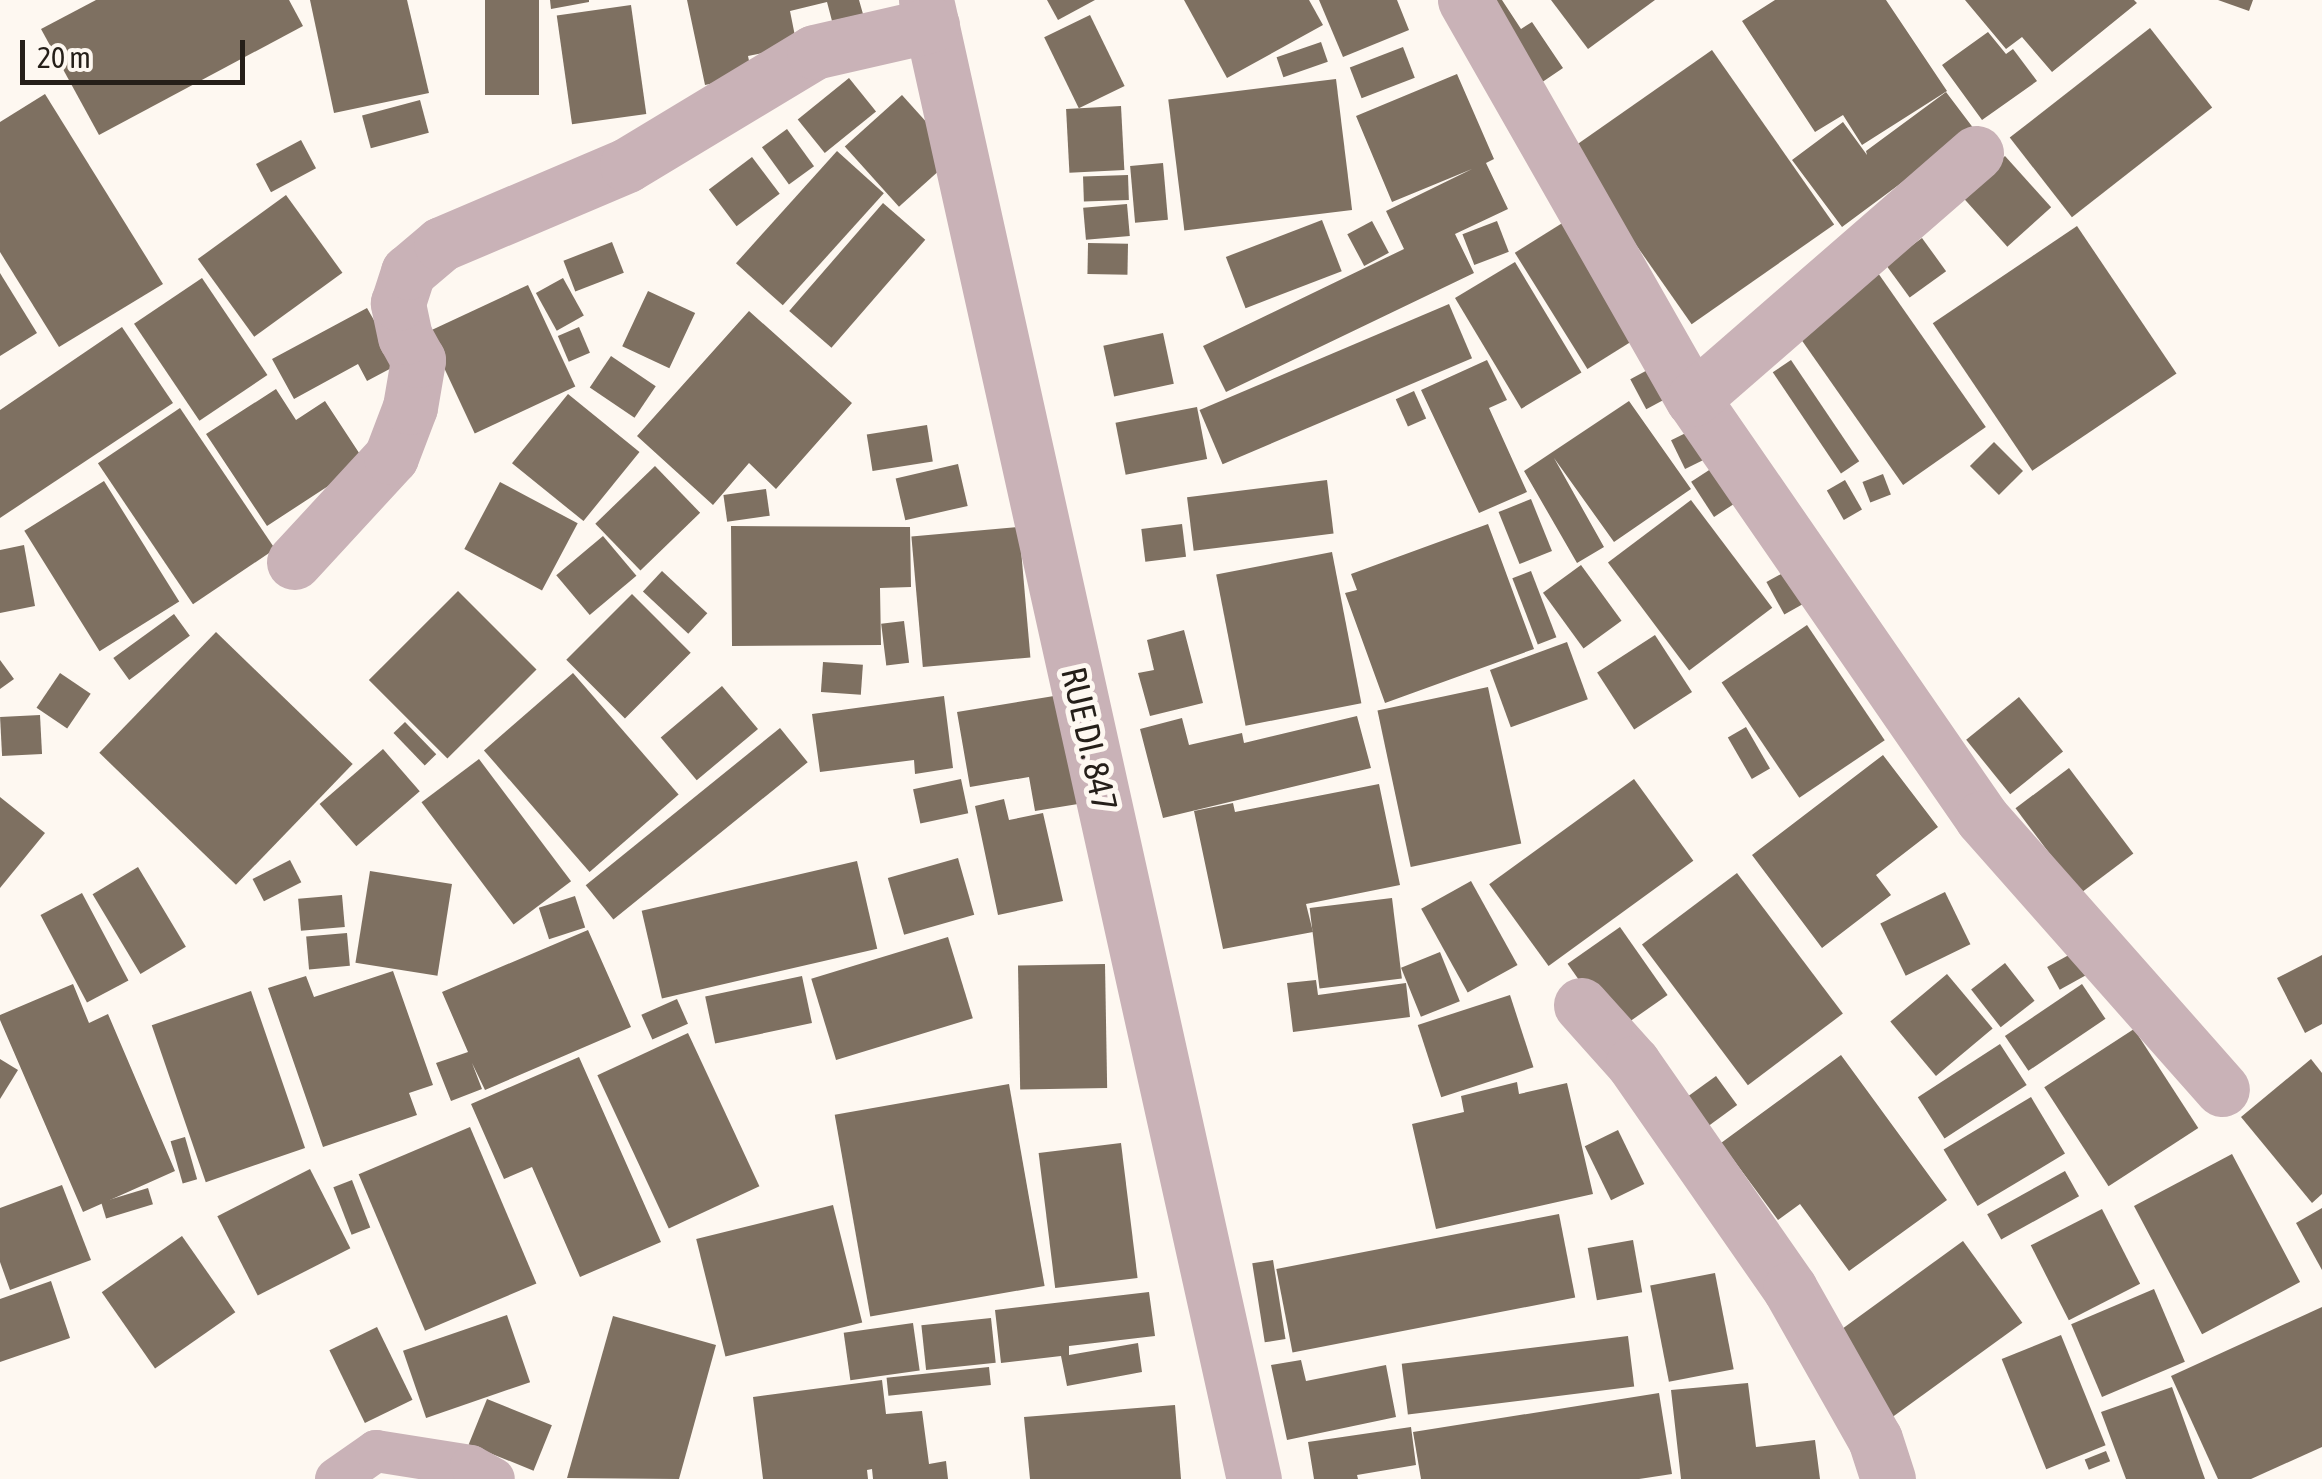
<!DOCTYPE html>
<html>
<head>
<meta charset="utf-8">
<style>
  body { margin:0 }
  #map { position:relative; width:2322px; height:1479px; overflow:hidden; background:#fef8f1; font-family:"Asap Condensed",sans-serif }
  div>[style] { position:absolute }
  .building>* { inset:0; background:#7e7061; transform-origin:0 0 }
  .service>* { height:42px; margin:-21px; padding:0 21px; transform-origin:21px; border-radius:21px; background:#c9b2b7 }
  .minor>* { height:55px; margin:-27.5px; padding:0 27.5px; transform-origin:27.5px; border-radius:27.5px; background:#c9b2b7 }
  span { translate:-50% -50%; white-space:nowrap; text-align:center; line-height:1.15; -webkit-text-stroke:10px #fef8f1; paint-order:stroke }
  .street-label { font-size:35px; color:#251f19 }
  .scale { position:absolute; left:20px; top:40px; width:225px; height:45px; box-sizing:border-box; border:5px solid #251f19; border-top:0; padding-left:12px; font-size:30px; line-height:35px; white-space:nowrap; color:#251f19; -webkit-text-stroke:8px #fef8f1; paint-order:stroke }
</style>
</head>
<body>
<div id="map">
  <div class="building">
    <div style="clip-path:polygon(96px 0,289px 0,303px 26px,99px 135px,41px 29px)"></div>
    <div style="clip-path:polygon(310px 0,407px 0,429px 93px,334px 113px)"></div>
    <div style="left:485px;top:0;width:54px;height:95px"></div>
    <div style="clip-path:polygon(550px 0,589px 0,589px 2px,551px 9px)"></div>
    <div style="clip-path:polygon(687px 0,859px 0,863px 14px,832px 21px,827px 2px,790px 11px,797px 46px,748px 56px,752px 75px,705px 85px)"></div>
    <div style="clip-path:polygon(1047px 0,1095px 0,1058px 20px)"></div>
    <div style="clip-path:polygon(1184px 0,1309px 0,1323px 25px,1227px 78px)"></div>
    <div style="clip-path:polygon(1319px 0,1397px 0,1409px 30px,1343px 57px)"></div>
    <div style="clip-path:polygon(1477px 0,1502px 0,1521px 29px,1532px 22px,1563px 68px,1535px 87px)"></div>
    <div style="clip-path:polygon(1551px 0,1655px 0,1588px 49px)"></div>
    <div style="clip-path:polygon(1775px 0,1886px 0,1947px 91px,1862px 145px,1843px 115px,1815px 132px,1742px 21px)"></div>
    <div style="clip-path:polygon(1965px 0,2134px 0,2137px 3px,2052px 72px,2022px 37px,2006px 49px)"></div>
    <div style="clip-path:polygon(2218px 0,2253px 0,2249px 11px)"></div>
    <div style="left:631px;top:5px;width:110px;height:75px;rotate:82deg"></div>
    <div style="left:1090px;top:15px;width:79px;height:51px;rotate:64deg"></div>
    <div style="left:2150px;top:28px;width:101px;height:178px;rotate:52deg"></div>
    <div style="clip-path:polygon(1988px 32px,2006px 54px,2013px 49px,2037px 81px,1982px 120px,1942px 65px)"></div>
    <div style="left:1321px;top:42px;width:21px;height:47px;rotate:71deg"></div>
    <div style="left:1403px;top:47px;width:33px;height:57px;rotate:69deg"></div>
    <div style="left:1712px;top:50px;width:213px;height:174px;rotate:55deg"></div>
    <div style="clip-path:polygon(1457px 74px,1494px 159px,1486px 163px,1508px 209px,1455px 234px,1474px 273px,1226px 392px,1203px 346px,1404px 249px,1386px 211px,1472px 169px,1392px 202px,1356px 116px)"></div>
    <div style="left:849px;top:78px;width:43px;height:66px;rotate:51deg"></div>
    <div style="left:1336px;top:79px;width:132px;height:169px;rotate:83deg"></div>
    <div style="clip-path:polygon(1946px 92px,1974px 129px,1842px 227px,1792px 160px,1843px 122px,1867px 155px,1866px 151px)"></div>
    <div style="clip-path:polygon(45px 94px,163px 284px,59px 347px,0 252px,0 122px)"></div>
    <div style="left:902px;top:95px;width:81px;height:77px;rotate:48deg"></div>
    <div style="left:420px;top:100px;width:34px;height:60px;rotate:75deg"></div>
    <div style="left:1121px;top:106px;width:64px;height:55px;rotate:87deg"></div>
    <div style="left:787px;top:129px;width:46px;height:31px;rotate:54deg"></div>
    <div style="left:301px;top:140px;width:32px;height:51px;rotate:62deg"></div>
    <div style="left:837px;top:151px;width:63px;height:151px;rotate:42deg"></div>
    <div style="left:2005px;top:156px;width:69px;height:59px;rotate:48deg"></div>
    <div style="left:752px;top:157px;width:46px;height:54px;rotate:53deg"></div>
    <div style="left:1163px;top:163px;width:57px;height:33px;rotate:85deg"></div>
    <div style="left:1128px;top:175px;width:25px;height:45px;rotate:88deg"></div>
    <div style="left:286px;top:195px;width:96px;height:109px;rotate:54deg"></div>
    <div style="left:883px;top:203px;width:56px;height:143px;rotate:41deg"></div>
    <div style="left:1127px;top:204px;width:32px;height:44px;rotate:85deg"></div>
    <div style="left:1322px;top:220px;width:55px;height:103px;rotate:69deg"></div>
    <div style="left:1372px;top:221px;width:36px;height:28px;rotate:62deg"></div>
    <div style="left:1497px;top:221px;width:33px;height:37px;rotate:69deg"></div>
    <div style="left:1564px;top:222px;width:137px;height:58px;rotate:58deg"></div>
    <div style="left:2077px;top:226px;width:178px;height:174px;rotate:56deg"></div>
    <div style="left:1922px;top:238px;width:41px;height:45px;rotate:54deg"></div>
    <div style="left:612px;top:242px;width:33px;height:52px;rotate:69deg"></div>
    <div style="left:1088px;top:243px;width:40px;height:31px;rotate:1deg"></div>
    <div style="left:1515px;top:262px;width:129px;height:70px;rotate:59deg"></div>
    <div style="clip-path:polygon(0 273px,37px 333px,0 356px)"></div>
    <div style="left:1878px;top:273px;width:188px;height:101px;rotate:55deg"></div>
    <div style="left:202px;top:278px;width:117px;height:82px;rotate:56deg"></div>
    <div style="left:563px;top:278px;width:43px;height:31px;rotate:61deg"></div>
    <div style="left:528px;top:285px;width:112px;height:111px;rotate:65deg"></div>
    <div style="left:648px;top:291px;width:52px;height:61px;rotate:25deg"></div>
    <div style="left:1449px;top:304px;width:59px;height:271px;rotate:67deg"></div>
    <div style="clip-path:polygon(367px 308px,399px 364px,367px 381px,358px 364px,294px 399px,272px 359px)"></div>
    <div style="clip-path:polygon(749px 311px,852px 403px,776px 489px,749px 463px,713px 505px,637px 436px)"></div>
    <div style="clip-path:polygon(122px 327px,173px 403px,0 518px,0 410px)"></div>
    <div style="left:579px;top:327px;width:28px;height:23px;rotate:67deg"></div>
    <div style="left:1163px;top:333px;width:52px;height:61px;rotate:78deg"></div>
    <div style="left:611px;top:356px;width:54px;height:38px;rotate:34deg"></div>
    <div style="clip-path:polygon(1487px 360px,1507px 400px,1489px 408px,1527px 492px,1479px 513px,1421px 390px)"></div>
    <div style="left:1791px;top:360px;width:122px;height:22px;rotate:56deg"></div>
    <div style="left:1655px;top:366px;width:34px;height:28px;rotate:62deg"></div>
    <div style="clip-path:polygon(276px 389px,296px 420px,325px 401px,365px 462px,267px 526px,206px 434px)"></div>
    <div style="left:1414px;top:391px;width:30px;height:20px;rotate:66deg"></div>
    <div style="left:568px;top:394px;width:92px;height:89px;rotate:39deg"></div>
    <div style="clip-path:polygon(1629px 401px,1691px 489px,1614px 542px,1554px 458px,1604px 547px,1577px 563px,1524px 471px)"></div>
    <div style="left:1197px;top:407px;width:53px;height:83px;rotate:79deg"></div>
    <div style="left:180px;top:408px;width:170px;height:99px;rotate:56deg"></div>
    <div style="left:927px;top:425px;width:37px;height:61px;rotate:81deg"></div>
    <div style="left:1698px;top:427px;width:32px;height:30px;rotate:64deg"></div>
    <div style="left:1994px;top:442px;width:41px;height:34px;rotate:45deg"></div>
    <div style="left:1723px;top:461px;width:42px;height:38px;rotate:57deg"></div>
    <div style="left:958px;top:464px;width:43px;height:64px;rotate:77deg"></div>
    <div style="left:655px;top:466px;width:65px;height:83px;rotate:46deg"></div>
    <div style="left:1883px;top:474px;width:22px;height:22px;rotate:69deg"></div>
    <div style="left:1327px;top:480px;width:54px;height:141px;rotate:83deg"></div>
    <div style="left:1845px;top:480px;width:34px;height:21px;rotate:60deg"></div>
    <div style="left:104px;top:481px;width:142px;height:94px;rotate:58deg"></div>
    <div style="left:500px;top:482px;width:88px;height:76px;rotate:28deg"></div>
    <div style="left:766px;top:489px;width:27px;height:43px;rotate:82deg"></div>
    <div style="left:1531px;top:499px;width:56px;height:35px;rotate:68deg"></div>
    <div style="left:1691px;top:500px;width:135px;height:104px;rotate:53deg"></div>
    <div style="left:1182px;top:524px;width:33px;height:41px;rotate:83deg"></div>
    <div style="clip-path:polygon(1488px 524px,1534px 649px,1385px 703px,1345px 593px,1357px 590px,1351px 574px)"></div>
    <div style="clip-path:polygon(731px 526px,910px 527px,911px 587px,880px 588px,881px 645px,732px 646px)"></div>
    <div style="left:1019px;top:527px;width:131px;height:108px;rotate:85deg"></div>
    <div style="left:603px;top:536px;width:52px;height:61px;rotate:50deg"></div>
    <div style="clip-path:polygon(24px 545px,35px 606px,0 613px,0 550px)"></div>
    <div style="left:1332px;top:552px;width:154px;height:118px;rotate:79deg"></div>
    <div style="left:1581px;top:565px;width:69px;height:47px;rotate:54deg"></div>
    <div style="left:1790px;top:569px;width:37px;height:27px;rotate:61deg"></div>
    <div style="left:662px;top:571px;width:62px;height:28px;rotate:43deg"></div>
    <div style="left:1531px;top:571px;width:71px;height:20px;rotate:69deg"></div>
    <div style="left:458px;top:591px;width:111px;height:126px;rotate:45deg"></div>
    <div style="left:632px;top:594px;width:83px;height:93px;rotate:45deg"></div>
    <div style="left:174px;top:614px;width:27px;height:75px;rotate:54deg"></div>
    <div style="left:904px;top:621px;width:42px;height:23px;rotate:83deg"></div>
    <div style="left:1807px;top:625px;width:139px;height:103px;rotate:56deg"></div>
    <div style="clip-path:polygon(1184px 630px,1203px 703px,1150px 716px,1138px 673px,1154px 670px,1147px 640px)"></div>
    <div style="left:216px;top:632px;width:190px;height:168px;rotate:44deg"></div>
    <div style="left:1655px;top:635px;width:68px;height:69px;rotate:57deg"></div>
    <div style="left:1567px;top:642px;width:61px;height:82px;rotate:70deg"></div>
    <div style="clip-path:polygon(0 660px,14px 679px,0 689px)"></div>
    <div style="left:823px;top:662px;width:40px;height:30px;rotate:4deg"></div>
    <div style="left:60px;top:673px;width:37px;height:42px;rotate:34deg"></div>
    <div style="left:573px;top:673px;width:161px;height:118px;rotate:49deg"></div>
    <div style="left:722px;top:686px;width:56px;height:80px;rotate:50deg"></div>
    <div style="left:1488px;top:687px;width:160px;height:113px;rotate:78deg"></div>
    <div style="clip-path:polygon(1060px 695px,1078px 804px,1035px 811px,1029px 777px,970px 787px,957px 712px)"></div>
    <div style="clip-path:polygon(944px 696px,953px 768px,915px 774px,914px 760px,820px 772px,812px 714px)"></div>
    <div style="left:2019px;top:697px;width:70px;height:68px;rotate:51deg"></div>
    <div style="left:40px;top:715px;width:39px;height:40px;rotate:87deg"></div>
    <div style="clip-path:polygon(1357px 716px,1371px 768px,1163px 818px,1140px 729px,1182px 718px,1189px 745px,1242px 733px,1244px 743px)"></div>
    <div style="left:405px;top:722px;width:45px;height:16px;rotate:46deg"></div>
    <div style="left:1746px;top:727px;width:48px;height:21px;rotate:60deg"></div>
    <div style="left:780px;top:728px;width:44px;height:250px;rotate:51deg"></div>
    <div style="left:383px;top:749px;width:56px;height:84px;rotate:49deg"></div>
    <div style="clip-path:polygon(1883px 755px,1938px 827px,1876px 875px,1891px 895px,1822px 948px,1752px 855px)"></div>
    <div style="left:479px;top:759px;width:153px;height:72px;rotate:53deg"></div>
    <div style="left:2069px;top:768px;width:107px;height:67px;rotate:53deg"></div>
    <div style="left:961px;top:779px;width:35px;height:49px;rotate:78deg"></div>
    <div style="left:1634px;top:779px;width:101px;height:179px;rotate:54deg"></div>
    <div style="clip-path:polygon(1379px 784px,1400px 885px,1306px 904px,1313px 932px,1223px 949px,1194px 811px,1233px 803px,1235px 812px)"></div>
    <div style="clip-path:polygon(0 797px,45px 833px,0 888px)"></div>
    <div style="clip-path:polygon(1004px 799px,1009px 820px,1043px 813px,1063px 901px,998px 915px,975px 806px)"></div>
    <div style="left:958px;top:858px;width:59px;height:73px;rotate:74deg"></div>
    <div style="left:290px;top:860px;width:25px;height:42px;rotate:63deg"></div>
    <div style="left:857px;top:861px;width:90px;height:221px;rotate:77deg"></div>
    <div style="left:138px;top:867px;width:93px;height:53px;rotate:59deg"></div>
    <div style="left:370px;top:871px;width:83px;height:93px;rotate:9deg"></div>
    <div style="left:1737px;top:873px;width:176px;height:119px;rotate:53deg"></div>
    <div style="left:1471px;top:881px;width:96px;height:57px;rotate:61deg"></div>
    <div style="left:1945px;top:892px;width:58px;height:72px;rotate:64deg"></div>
    <div style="left:82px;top:893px;width:99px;height:47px;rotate:62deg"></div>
    <div style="left:342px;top:895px;width:32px;height:44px;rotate:85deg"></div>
    <div style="left:575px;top:896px;width:33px;height:38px;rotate:72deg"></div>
    <div style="left:1392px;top:898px;width:81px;height:83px;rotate:83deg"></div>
    <div style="left:1620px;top:927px;width:83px;height:64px;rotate:55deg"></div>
    <div style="clip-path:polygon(588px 930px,631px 1027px,485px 1090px,472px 1063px,482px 1089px,451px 1101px,436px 1063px,468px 1052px,442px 992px)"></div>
    <div style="left:347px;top:933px;width:33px;height:41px;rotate:85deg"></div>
    <div style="left:948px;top:937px;width:85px;height:143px;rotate:73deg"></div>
    <div style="left:2076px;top:951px;width:26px;height:33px;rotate:61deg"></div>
    <div style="left:1440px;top:952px;width:53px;height:42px;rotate:68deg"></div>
    <div style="clip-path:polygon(2322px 955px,2322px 1024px,2305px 1033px,2277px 978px)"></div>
    <div style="left:2005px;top:963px;width:48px;height:43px;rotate:52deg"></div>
    <div style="left:1105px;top:964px;width:124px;height:87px;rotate:89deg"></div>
    <div style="clip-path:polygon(393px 971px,433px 1085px,409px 1093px,417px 1115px,323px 1147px,268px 988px,306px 976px,314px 997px)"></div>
    <div style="left:1947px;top:974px;width:71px;height:74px;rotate:50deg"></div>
    <div style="left:802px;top:976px;width:48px;height:99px;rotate:78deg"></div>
    <div style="clip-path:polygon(1316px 980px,1318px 995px,1406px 983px,1410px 1017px,1293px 1032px,1287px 983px)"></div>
    <div style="clip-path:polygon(73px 984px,89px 1023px,108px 1014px,175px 1171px,83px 1212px,0 1020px,0 1015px)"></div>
    <div style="left:2082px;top:984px;width:42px;height:93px;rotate:56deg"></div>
    <div style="left:251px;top:991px;width:166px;height:105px;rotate:71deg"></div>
    <div style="left:1510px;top:995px;width:76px;height:97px;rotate:72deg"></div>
    <div style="left:677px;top:999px;width:27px;height:39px;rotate:66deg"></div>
    <div style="left:2134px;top:1029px;width:118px;height:107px;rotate:57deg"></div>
    <div style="left:688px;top:1033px;width:169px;height:100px;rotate:65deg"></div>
    <div style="left:2000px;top:1044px;width:49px;height:98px;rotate:57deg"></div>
    <div style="clip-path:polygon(1841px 1055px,1947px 1200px,1849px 1271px,1800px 1204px,1778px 1220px,1721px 1143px)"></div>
    <div style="clip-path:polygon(579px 1057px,661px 1242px,580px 1277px,532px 1167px,504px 1179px,471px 1104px)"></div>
    <div style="clip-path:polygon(0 1059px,18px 1070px,0 1099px)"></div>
    <div style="clip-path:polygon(2311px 1059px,2322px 1073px,2322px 1194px,2312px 1203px,2241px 1117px)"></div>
    <div style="left:1716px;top:1076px;width:36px;height:52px;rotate:54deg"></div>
    <div style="clip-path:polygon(1517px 1082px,1519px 1094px,1567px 1083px,1593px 1194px,1436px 1229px,1412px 1124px,1464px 1112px,1461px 1096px)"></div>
    <div style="left:1009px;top:1084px;width:205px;height:177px;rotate:80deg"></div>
    <div style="left:2031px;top:1097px;width:66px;height:102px;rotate:59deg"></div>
    <div style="left:470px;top:1127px;width:170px;height:121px;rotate:67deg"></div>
    <div style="left:1618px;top:1130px;width:60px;height:37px;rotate:64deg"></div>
    <div style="left:185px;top:1137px;width:44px;height:15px;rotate:74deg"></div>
    <div style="left:1121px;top:1143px;width:136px;height:83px;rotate:83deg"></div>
    <div style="left:2232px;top:1154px;width:145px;height:111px;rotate:62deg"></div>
    <div style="left:310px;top:1169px;width:89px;height:104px;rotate:63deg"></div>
    <div style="left:2065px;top:1171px;width:29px;height:89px;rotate:61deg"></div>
    <div style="left:352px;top:1180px;width:51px;height:20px;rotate:69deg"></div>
    <div style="clip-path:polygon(62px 1185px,91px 1260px,10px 1290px,0 1262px,0 1208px)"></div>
    <div style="left:148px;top:1188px;width:17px;height:49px;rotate:73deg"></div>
    <div style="left:833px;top:1205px;width:121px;height:141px;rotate:76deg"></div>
    <div style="clip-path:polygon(2322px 1208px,2322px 1270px,2296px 1223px)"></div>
    <div style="left:2102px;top:1209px;width:84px;height:80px;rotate:63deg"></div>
    <div style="left:1559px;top:1214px;width:85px;height:288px;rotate:79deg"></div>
    <div style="left:182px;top:1236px;width:93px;height:98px;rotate:55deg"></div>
    <div style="left:1633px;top:1240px;width:53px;height:46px;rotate:80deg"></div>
    <div style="left:1963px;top:1241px;width:101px;height:161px;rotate:54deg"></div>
    <div style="left:1273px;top:1260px;width:80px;height:21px;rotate:81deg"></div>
    <div style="left:1715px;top:1273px;width:98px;height:66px;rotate:79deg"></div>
    <div style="clip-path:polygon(51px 1281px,70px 1338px,0 1362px,0 1299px)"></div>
    <div style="left:2154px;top:1289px;width:79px;height:90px;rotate:67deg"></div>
    <div style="clip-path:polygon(1149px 1292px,1155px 1336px,1069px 1346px,1069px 1355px,1138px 1343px,1142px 1372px,1067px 1386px,1061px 1356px,1001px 1363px,995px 1310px)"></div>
    <div style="clip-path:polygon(2322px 1307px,2322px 1447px,2251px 1479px,2218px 1479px,2171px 1376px)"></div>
    <div style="left:507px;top:1315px;width:71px;height:110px;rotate:71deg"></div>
    <div style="clip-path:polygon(613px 1316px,716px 1345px,679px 1479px,567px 1478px)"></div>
    <div style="left:991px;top:1318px;width:45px;height:70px;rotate:84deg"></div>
    <div style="left:913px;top:1323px;width:48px;height:70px;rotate:82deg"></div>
    <div style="left:377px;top:1327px;width:81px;height:53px;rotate:64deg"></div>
    <div style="left:2061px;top:1335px;width:119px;height:64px;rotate:68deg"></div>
    <div style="left:1628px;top:1336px;width:51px;height:228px;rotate:83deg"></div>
    <div style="clip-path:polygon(1301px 1360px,1306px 1381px,1386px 1365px,1396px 1417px,1287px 1440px,1271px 1365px)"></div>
    <div style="left:989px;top:1367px;width:18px;height:103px;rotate:84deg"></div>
    <div style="clip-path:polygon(882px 1380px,886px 1414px,922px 1411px,929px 1464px,946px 1461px,948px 1479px,873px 1479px,872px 1469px,867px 1470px,868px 1479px,763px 1479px,753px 1397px)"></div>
    <div style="clip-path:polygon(1748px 1383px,1756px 1447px,1815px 1440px,1820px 1479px,1681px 1479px,1671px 1390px)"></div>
    <div style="clip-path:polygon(2172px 1387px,2205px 1479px,2126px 1479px,2101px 1412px)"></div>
    <div style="clip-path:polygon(1659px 1393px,1672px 1474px,1639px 1479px,1421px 1479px,1413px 1432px)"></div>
    <div style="left:487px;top:1399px;width:70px;height:49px;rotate:22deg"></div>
    <div style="clip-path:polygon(1175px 1405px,1181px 1479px,1030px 1479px,1024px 1417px)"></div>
    <div style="clip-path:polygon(1411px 1427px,1416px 1465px,1357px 1475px,1358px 1479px,1314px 1479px,1308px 1442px)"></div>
    <div style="left:2106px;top:1451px;width:11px;height:23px;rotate:68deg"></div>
  </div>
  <div class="service">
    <div style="left:336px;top:1479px;width:49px;rotate:-35deg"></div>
    <div style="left:376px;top:1451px;width:96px;rotate:9deg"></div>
    <div style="left:471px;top:1466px;width:26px;rotate:29deg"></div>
  </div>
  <div class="minor">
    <div style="left:926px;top:0;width:1515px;rotate:77.5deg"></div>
    <div style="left:1465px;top:0;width:460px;rotate:60.3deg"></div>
    <div style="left:1693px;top:399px;width:509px;rotate:55.4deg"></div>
    <div style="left:1982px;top:818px;width:362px;rotate:48.5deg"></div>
    <div style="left:1693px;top:399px;width:375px;rotate:-41deg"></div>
    <div style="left:294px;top:562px;width:143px;rotate:-47.3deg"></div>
    <div style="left:391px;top:457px;width:53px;rotate:-69.2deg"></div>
    <div style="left:410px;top:407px;width:48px;rotate:-80.3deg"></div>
    <div style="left:418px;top:360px;width:26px;rotate:-119deg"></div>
    <div style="left:405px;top:337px;width:35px;rotate:-102deg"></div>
    <div style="left:398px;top:303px;width:33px;rotate:-72deg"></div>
    <div style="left:408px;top:272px;width:43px;rotate:-40.3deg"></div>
    <div style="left:441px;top:244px;width:202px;rotate:-23deg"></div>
    <div style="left:627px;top:165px;width:218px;rotate:-31.1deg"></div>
    <div style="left:814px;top:52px;width:121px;rotate:-12.9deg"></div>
    <div style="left:1581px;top:1005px;width:78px;rotate:48.1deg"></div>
    <div style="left:1633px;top:1063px;width:275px;rotate:55.2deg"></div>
    <div style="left:1790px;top:1289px;width:172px;rotate:60.5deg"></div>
    <div style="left:1875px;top:1439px;width:42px;rotate:72deg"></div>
  </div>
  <div class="street-label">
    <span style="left:1090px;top:739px;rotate:77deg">RUE DI. 847</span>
  </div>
  <div class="scale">20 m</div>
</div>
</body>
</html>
